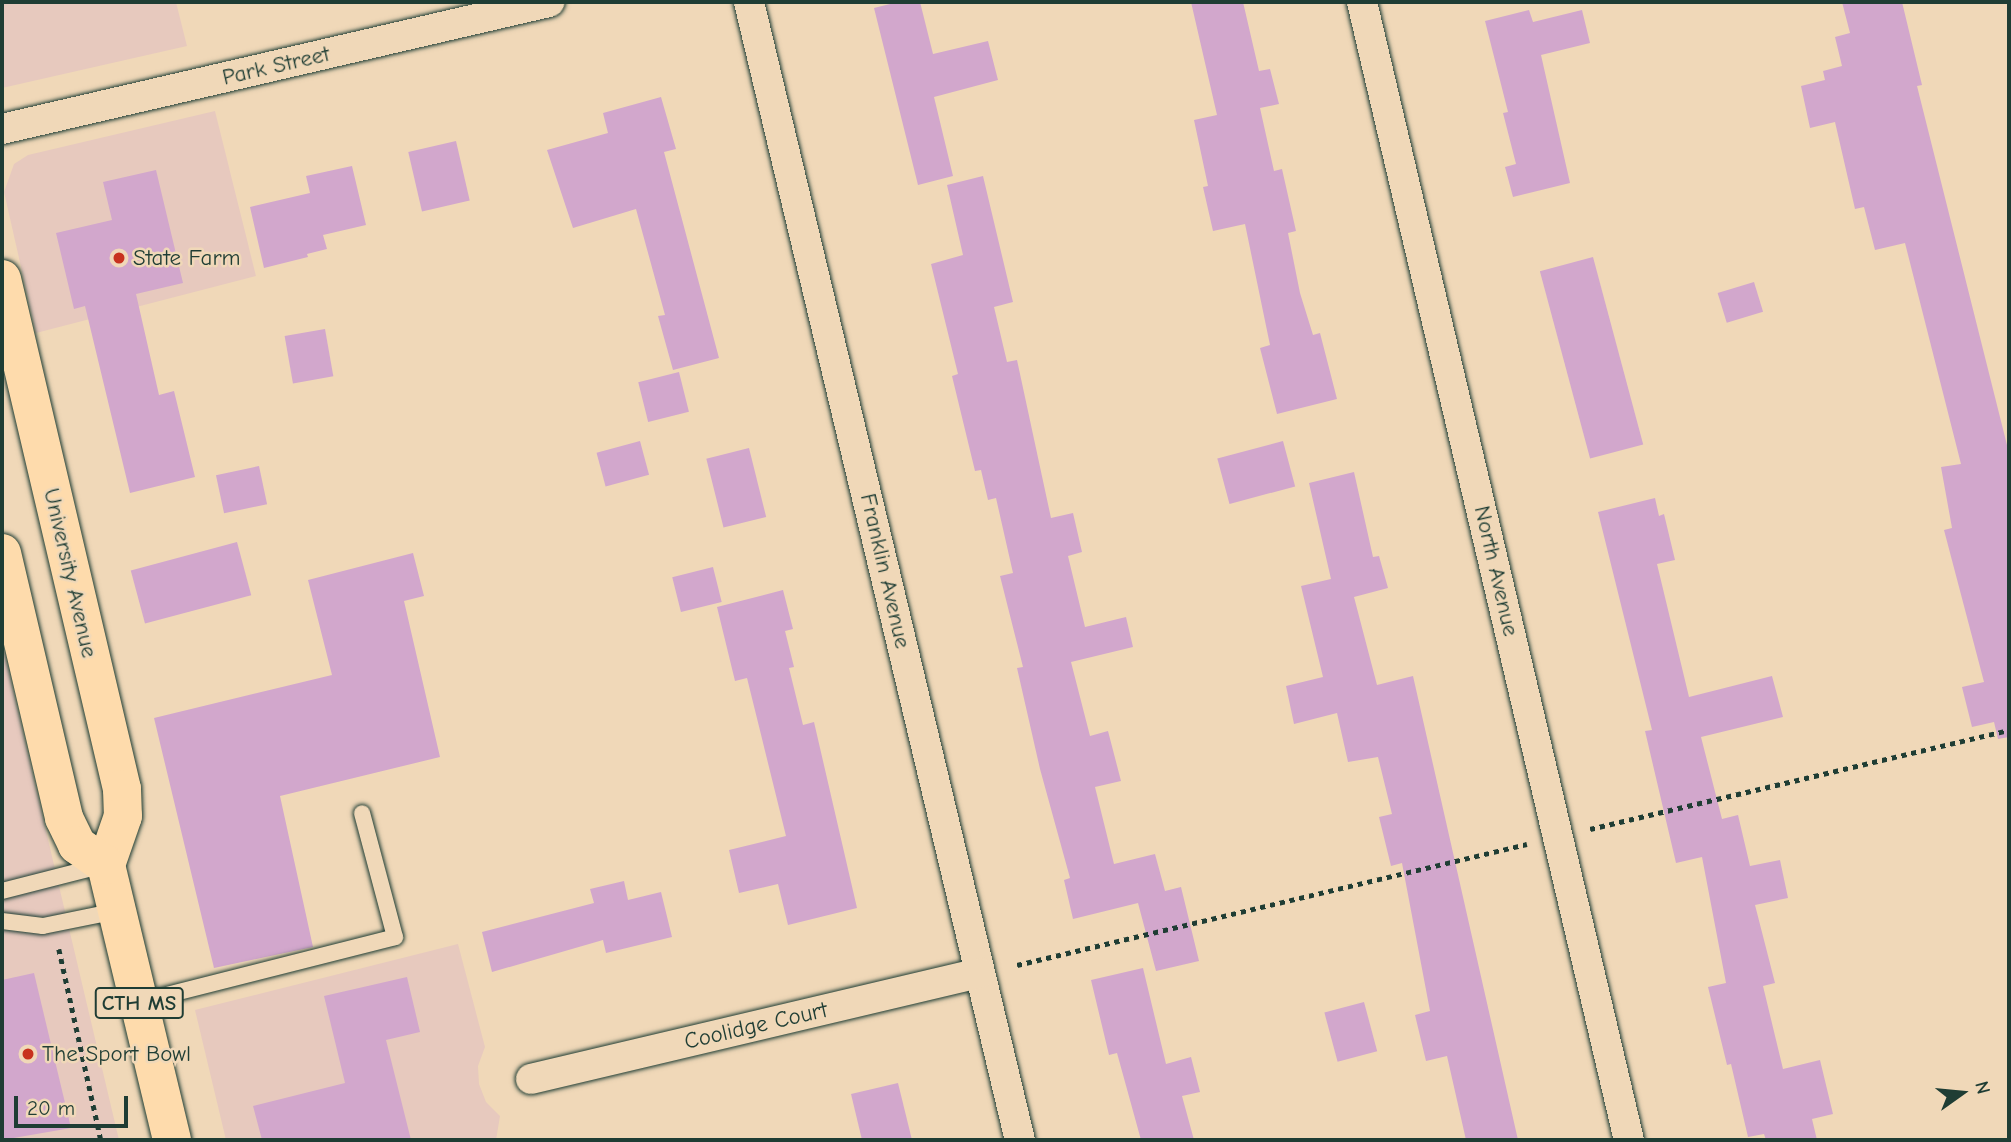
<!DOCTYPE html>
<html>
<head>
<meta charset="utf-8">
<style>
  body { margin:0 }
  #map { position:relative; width:2011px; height:1142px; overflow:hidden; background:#f0d8b8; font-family:"Comic Neue",sans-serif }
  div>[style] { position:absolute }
  .built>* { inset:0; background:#e7c9be }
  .building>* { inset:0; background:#d2a7cc; transform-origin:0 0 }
  .path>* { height:4.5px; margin-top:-2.25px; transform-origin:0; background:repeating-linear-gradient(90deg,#1f3d34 0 5px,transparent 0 10px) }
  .roads { filter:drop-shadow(0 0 2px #1f3d34) drop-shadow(0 0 2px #1f3d34) }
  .lane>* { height:16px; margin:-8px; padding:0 8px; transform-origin:8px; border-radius:8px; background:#f0d8b8 }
  .street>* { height:30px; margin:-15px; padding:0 15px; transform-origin:15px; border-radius:15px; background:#f0d8b8 }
  .primary>* { height:38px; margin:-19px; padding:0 19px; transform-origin:19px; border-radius:19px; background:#fedbac }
  .dots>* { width:19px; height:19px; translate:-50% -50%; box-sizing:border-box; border:4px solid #f0d8b8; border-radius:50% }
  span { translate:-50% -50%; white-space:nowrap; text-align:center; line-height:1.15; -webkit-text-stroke:5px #f0d8b8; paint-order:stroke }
  .shield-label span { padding:2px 5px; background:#f0d8b8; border:2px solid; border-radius:5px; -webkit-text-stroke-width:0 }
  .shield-label { font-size:21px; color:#1f3d34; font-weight:700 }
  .street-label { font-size:23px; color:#1f3d34 }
  .poi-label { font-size:23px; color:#1f3d34 }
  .left { translate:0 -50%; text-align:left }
  .frame { position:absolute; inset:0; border:4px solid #1f3d34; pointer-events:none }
  .north { position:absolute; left:1927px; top:1058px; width:70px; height:70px; -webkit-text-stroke:5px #f0d8b8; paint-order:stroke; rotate:75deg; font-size:19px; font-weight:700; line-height:28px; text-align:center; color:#1f3d34 }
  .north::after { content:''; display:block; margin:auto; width:24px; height:32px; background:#1f3d34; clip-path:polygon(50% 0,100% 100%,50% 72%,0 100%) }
  .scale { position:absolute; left:14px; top:1096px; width:114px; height:32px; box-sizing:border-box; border:4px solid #1f3d34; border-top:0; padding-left:9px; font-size:21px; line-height:24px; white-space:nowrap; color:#1f3d34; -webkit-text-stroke:5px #f0d8b8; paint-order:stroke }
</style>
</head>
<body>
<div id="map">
  <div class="built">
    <div style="clip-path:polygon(2px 2px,176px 2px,187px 46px,2px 88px)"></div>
    <div style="clip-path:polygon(215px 111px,256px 276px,36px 333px,4px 192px,14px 164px,28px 155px)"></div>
    <div style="clip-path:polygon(2px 643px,33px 776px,119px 1140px,2px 1140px)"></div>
    <div style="clip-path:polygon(458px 944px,485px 1047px,478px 1066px,479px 1084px,486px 1102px,500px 1116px,496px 1140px,226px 1140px,195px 1010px)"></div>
  </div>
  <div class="building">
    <div style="clip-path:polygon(898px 2px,920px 2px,933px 54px,988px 41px,998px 80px,934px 97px,953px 176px,918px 185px,874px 8px)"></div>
    <div style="clip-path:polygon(1191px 2px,1243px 2px,1259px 71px,1270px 69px,1279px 104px,1260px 108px,1274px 171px,1282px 169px,1296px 231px,1288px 233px,1300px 293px,1313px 335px,1320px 333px,1337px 399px,1277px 414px,1260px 348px,1270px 345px,1245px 224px,1213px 231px,1203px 187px,1208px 186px,1194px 120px,1217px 115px)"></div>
    <div style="clip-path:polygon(1842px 2px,1902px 2px,1922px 85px,1917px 86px,2009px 453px,2009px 737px,1998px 739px,1994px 722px,1972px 727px,1962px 687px,1984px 682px,1944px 530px,1952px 528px,1941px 467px,1961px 464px,1905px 243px,1875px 250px,1864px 207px,1855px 209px,1835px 122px,1810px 128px,1801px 86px,1825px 80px,1823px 71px,1842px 66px,1835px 37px,1850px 33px)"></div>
    <div style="clip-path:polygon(1529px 10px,1533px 22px,1582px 10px,1590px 43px,1541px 55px,1570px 183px,1513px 197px,1505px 167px,1516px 164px,1503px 113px,1508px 112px,1485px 21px)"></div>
    <div style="clip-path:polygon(661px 97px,676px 149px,664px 152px,719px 358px,673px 370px,658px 316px,665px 315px,636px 209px,573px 228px,547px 150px,608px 133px,603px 113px)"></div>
    <div style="left:456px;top:141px;width:61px;height:49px;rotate:77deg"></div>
    <div style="clip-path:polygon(352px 166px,366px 225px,323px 235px,327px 249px,307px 254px,308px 257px,264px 268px,250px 207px,310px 193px,306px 176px)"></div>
    <div style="clip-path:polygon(156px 170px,183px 283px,136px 294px,159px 395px,174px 391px,195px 477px,130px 493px,85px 306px,74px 309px,56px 233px,112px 220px,103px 182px)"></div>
    <div style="clip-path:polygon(983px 176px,1013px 302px,994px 307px,1007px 362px,1017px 360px,1051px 518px,1073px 513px,1082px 552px,1068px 556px,1085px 627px,1126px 617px,1133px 647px,1071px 662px,1090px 736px,1108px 731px,1121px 781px,1095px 787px,1114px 864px,1155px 854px,1165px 891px,1181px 887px,1199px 961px,1156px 971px,1138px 903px,1073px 919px,1064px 880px,1070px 878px,1040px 769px,1017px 668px,1023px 667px,1000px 576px,1013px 573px,996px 498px,988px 500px,981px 470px,975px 471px,952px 376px,958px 374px,931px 264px,963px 255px,947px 185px)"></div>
    <div style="left:1593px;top:257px;width:194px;height:55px;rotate:75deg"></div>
    <div style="left:1754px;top:282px;width:31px;height:38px;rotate:73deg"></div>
    <div style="left:325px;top:329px;width:48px;height:41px;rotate:80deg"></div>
    <div style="left:679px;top:372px;width:41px;height:42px;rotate:76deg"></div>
    <div style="left:640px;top:441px;width:35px;height:45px;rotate:75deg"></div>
    <div style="left:1283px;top:441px;width:47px;height:68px;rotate:75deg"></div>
    <div style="left:749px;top:448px;width:71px;height:44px;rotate:76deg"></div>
    <div style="left:259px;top:466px;width:39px;height:44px;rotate:78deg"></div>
    <div style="clip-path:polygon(1354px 472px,1373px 557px,1379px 556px,1388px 588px,1354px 597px,1377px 685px,1413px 676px,1518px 1140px,1466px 1140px,1447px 1056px,1426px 1061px,1415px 1015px,1430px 1011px,1402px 863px,1391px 866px,1379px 817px,1392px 814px,1378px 757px,1348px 762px,1337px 713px,1294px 724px,1286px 686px,1323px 677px,1301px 586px,1331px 579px,1309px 483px)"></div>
    <div style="clip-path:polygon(1655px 498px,1659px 516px,1664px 514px,1675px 560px,1657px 564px,1689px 697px,1772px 676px,1783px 717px,1701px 737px,1722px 819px,1738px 815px,1750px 866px,1780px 860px,1788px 898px,1755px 905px,1775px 983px,1763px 986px,1783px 1069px,1820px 1060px,1833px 1114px,1812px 1119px,1817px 1140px,1766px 1140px,1764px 1134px,1748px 1137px,1731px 1064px,1727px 1065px,1708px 987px,1726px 983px,1702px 857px,1676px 863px,1645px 731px,1652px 730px,1598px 512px)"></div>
    <div style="left:237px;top:542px;width:55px;height:110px;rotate:75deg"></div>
    <div style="clip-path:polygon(413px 553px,424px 596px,404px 601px,440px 757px,280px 796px,313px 947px,214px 968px,154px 718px,332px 675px,308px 580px)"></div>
    <div style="left:713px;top:567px;width:36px;height:42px;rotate:76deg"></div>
    <div style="clip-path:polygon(783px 590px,793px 629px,785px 631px,794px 667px,789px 668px,803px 725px,814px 722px,857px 908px,788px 925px,778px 884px,739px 893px,729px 850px,786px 836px,747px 678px,735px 681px,717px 607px)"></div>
    <div style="clip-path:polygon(624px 881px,628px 900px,661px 892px,672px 937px,606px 953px,603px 940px,492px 972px,482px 932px,594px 903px,590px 889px)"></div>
    <div style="clip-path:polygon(1143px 968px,1166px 1064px,1191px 1057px,1200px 1092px,1182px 1096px,1194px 1140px,1141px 1140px,1117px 1053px,1109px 1055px,1091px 980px)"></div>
    <div style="clip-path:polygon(34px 973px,71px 1128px,2px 1140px,2px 980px)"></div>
    <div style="clip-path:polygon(407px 977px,420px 1032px,386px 1040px,411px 1140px,262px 1140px,253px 1106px,345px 1083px,324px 996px)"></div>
    <div style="left:1364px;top:1002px;width:51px;height:41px;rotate:75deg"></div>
    <div style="clip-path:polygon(898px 1083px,912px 1140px,862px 1140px,851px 1094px)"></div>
  </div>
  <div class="path">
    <div style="left:1590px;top:829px;width:431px;rotate:-13.3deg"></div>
    <div style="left:59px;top:949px;width:196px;rotate:77.6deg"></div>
    <div style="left:1017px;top:965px;width:524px;rotate:-13.35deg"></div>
  </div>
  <div class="roads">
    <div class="lane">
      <div style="left:2px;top:891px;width:101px;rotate:-14.3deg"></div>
      <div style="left:2px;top:921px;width:41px;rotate:7deg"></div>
      <div style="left:43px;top:926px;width:76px;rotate:-11.5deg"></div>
      <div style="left:139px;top:1002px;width:264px;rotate:-14.2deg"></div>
      <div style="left:395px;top:937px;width:128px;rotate:-104.9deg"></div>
    </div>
    <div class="street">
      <div style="left:749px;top:2px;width:1170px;rotate:76.61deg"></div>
      <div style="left:1362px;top:2px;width:1169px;rotate:76.8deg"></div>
      <div style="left:2px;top:129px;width:562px;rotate:-13.07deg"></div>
      <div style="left:531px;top:1079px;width:461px;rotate:-13.3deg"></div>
    </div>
    <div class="primary">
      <div style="left:2px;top:279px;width:524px;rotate:76.76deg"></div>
      <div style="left:122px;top:789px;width:27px;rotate:88deg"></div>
      <div style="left:123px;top:816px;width:52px;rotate:109.1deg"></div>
      <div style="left:106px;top:865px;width:283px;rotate:76.5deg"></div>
      <div style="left:2px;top:553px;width:272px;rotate:76.8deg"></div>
      <div style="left:64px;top:818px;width:30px;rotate:64deg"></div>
      <div style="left:77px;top:845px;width:35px;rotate:35deg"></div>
    </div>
  </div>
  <div class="dots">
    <div style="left:119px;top:258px;background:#c8321e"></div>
    <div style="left:28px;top:1054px;background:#c8321e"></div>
  </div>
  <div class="shield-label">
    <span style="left:139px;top:1003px">CTH MS</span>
  </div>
  <div class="street-label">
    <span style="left:276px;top:66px;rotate:-13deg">Park Street</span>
    <span style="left:885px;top:571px;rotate:77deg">Franklin Avenue</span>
    <span style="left:1496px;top:571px;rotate:77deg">North Avenue</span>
    <span style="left:70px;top:573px;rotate:77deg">University Avenue</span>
    <span style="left:756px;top:1026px;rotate:-13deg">Coolidge Court</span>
  </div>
  <div class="poi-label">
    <span class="left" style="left:133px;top:258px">State Farm</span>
    <span class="left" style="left:42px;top:1054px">The Sport Bowl</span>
  </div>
  <div class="frame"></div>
  <div class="north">N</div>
  <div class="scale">20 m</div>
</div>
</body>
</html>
